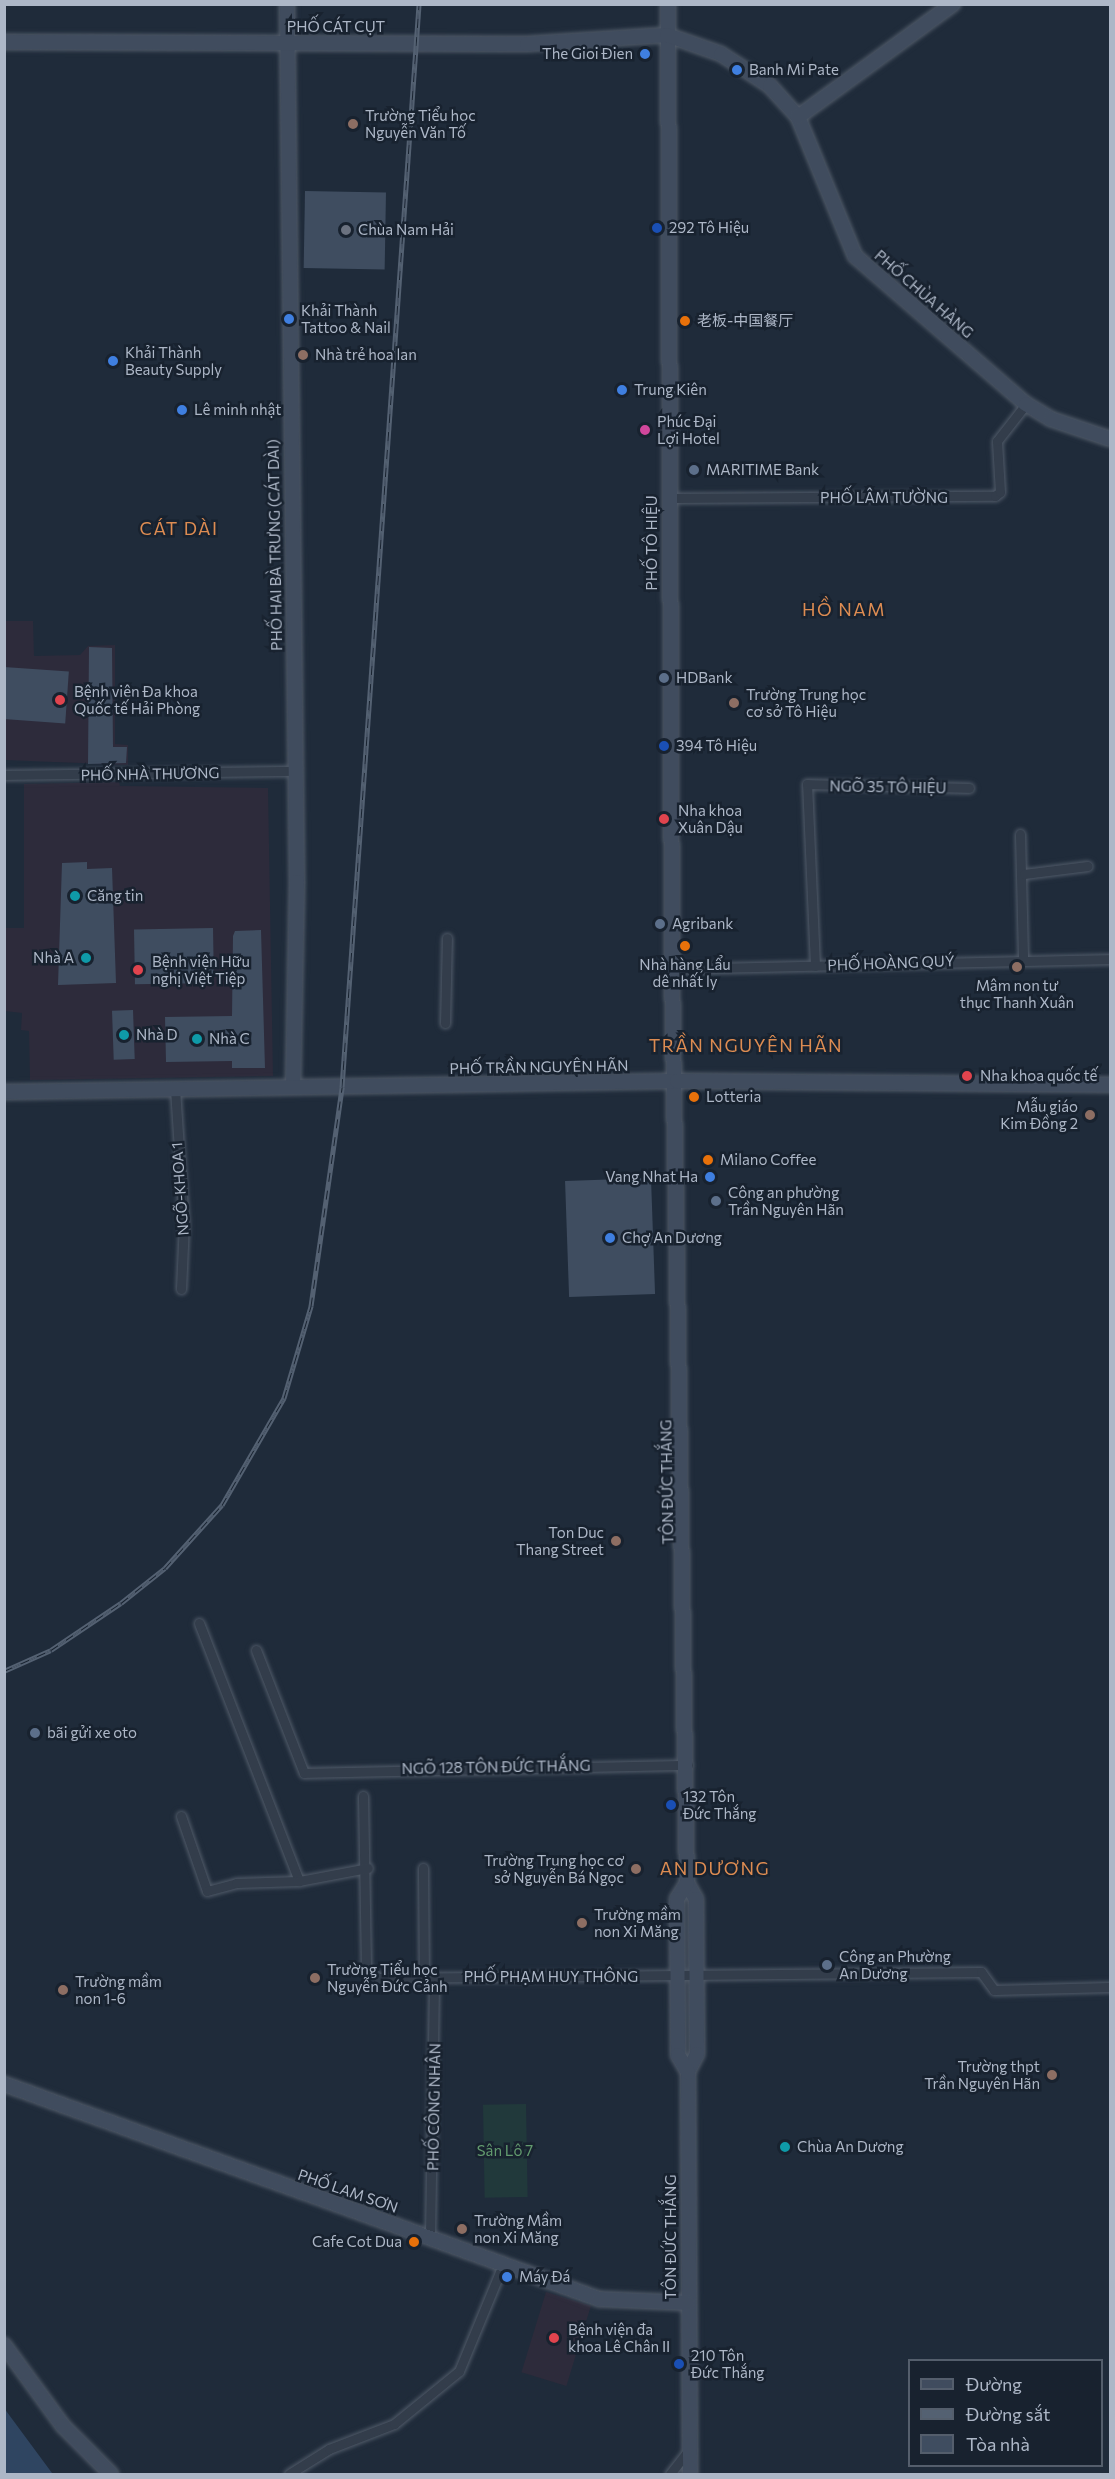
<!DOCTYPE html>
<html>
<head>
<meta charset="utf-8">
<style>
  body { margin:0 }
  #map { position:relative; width:1115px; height:2479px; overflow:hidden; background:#1f2b3a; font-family:Commissioner,"Noto Sans SC",sans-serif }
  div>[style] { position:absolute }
  .medical>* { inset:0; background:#2d2b3b; transform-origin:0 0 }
  .green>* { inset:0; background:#21393b; transform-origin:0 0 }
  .water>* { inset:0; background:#2f4561 }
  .building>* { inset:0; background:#3f4d60; transform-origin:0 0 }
  .roads { filter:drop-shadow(0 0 2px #505a68) drop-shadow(0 0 2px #505a68) }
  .street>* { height:9px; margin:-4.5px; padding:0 4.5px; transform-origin:4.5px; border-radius:4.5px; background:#333d4b }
  .secondary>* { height:14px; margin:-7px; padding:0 7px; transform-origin:7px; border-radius:7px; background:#404c5e }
  .rail>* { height:5px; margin-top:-2.5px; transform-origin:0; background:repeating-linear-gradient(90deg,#18222f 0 9px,#546172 0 18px); box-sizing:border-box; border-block:2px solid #546172 }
  .dots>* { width:16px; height:16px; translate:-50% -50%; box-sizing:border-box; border:3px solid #18222f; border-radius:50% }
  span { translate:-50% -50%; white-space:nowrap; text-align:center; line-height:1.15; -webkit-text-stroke:5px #18222f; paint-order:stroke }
  .street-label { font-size:15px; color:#adb7c7 }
  .poi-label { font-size:15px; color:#adb7c7 }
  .right { translate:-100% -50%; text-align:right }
  .left { translate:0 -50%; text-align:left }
  .park-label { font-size:15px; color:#629a6e }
  .quarter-label { font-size:18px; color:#dd8c52; letter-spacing:1.5px }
  .frame { position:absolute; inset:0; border:6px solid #adb7c7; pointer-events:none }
  .legend { position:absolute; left:908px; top:2359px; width:195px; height:108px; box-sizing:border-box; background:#18222f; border:2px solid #545e6c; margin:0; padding:8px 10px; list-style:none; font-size:18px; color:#adb7c7 }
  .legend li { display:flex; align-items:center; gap:12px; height:30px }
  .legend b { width:30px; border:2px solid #545e6c }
</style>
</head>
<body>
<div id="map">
  <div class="medical">
    <div style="clip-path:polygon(4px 621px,33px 621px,34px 656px,80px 655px,88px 646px,115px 645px,115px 744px,128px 745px,128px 765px,5px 760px)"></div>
    <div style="clip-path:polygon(119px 782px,120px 786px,268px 788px,273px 1076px,30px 1080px,29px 1031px,21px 1030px,22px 1013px,5px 1011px,5px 928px,24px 928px,24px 784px)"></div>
    <div style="left:546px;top:2292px;width:47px;height:84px;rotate:17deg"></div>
  </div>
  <div class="green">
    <div style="left:526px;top:2104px;width:93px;height:43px;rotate:89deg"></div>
  </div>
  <div class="water">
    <div style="clip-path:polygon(4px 2408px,52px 2473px,54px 2474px,5px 2474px)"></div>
  </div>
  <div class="building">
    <div style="left:305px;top:191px;width:81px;height:77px;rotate:1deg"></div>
    <div style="clip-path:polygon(89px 647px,112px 648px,113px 747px,127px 747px,126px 763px,88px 764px)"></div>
    <div style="left:4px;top:667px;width:65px;height:52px;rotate:4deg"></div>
    <div style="clip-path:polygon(87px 862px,87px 869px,112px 868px,116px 983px,58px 985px,62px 863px)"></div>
    <div style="left:213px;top:928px;width:55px;height:79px;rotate:89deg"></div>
    <div style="clip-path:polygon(261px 930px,265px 1068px,232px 1068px,232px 1061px,166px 1062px,165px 1017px,232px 1016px,233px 936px,235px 931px)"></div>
    <div style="left:133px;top:1010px;width:49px;height:21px;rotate:88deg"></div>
    <div style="left:651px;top:1178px;width:116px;height:86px;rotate:88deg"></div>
  </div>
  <div class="roads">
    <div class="street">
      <div style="left:669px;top:498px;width:326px;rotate:-0.4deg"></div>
      <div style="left:995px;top:496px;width:6px;rotate:-39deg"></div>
      <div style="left:1000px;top:492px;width:51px;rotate:-93.4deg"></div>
      <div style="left:997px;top:441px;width:47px;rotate:-51.9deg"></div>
      <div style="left:4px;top:775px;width:291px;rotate:-0.8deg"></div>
      <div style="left:1020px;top:834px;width:125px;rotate:88.6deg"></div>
      <div style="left:1024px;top:874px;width:64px;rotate:-7.1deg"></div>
      <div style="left:815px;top:966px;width:182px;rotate:-92.5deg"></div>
      <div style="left:807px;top:784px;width:162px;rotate:1.4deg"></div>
      <div style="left:672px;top:969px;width:438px;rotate:-1.3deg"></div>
      <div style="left:445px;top:1023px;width:85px;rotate:-88.7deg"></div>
      <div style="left:175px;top:1089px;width:134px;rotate:86.2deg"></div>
      <div style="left:184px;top:1223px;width:66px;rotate:92.6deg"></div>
      <div style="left:199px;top:1623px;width:277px;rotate:68.8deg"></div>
      <div style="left:256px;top:1650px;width:132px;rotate:68.7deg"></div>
      <div style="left:304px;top:1773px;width:384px;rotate:-1.2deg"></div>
      <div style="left:363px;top:1796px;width:171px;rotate:89deg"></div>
      <div style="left:366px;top:1967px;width:16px;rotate:43deg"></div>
      <div style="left:378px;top:1978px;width:603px;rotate:-0.57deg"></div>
      <div style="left:981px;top:1972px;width:22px;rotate:54deg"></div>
      <div style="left:994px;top:1990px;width:116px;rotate:-1.5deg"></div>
      <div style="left:181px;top:1816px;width:79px;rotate:70.9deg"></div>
      <div style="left:207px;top:1891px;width:30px;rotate:-15deg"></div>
      <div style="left:236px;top:1883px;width:63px;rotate:-1.8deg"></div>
      <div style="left:299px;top:1881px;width:70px;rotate:-10.7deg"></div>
      <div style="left:423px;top:1868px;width:109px;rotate:89.5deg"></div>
      <div style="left:430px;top:2237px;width:261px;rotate:-89.1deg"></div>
      <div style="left:289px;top:2474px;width:47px;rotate:-32deg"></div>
      <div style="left:329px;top:2449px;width:70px;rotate:-21deg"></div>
      <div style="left:394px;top:2424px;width:84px;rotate:-39.2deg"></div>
      <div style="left:459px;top:2371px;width:115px;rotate:-67.5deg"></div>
      <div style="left:670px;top:2474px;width:33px;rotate:-52deg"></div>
    </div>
    <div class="secondary">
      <div style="left:287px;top:4px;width:878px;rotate:89.35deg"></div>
      <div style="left:297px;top:882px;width:204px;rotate:91.1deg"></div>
      <div style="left:668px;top:4px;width:965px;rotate:89.76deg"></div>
      <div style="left:672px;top:969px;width:914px;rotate:89.06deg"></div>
      <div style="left:687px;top:1883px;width:18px;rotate:61deg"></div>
      <div style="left:696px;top:1899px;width:155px;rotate:89.6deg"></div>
      <div style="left:697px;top:2054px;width:20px;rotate:117deg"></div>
      <div style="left:688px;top:2072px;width:402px;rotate:89.7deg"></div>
      <div style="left:4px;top:42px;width:523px;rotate:0.22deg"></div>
      <div style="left:527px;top:44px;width:140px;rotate:-3.7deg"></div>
      <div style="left:667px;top:35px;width:57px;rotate:19.4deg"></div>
      <div style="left:721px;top:54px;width:59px;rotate:33.1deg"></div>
      <div style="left:770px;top:86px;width:42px;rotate:47.9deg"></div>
      <div style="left:798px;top:117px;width:150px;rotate:67.7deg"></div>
      <div style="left:855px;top:256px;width:226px;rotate:40.9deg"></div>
      <div style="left:1026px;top:404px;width:29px;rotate:31deg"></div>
      <div style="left:1051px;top:419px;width:62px;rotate:18.7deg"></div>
      <div style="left:798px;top:117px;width:192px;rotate:-36.1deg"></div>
      <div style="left:4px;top:1092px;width:673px;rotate:-0.94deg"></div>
      <div style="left:677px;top:1081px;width:433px;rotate:0.5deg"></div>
      <div style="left:687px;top:1883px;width:19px;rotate:122deg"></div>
      <div style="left:677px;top:1899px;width:156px;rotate:89.6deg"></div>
      <div style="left:678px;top:2055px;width:20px;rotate:60deg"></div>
      <div style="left:4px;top:2084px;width:633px;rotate:19.87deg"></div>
      <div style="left:599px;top:2299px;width:89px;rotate:2.6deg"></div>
      <div style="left:4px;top:2345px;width:100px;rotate:53.9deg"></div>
      <div style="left:63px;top:2426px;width:68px;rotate:45deg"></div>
    </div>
  </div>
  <div class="rail">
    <div style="left:4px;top:1671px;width:51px;rotate:-24.1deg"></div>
    <div style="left:51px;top:1650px;width:84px;rotate:-33.9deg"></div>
    <div style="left:121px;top:1603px;width:56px;rotate:-38.5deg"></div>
    <div style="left:165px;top:1568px;width:85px;rotate:-47.9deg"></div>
    <div style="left:222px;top:1505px;width:124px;rotate:-59.9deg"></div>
    <div style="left:284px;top:1398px;width:96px;rotate:-73.6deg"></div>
    <div style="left:311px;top:1306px;width:221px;rotate:-81.9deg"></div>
    <div style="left:342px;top:1087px;width:1086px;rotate:-85.93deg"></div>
  </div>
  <div class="dots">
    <div style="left:645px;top:54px;background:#3f7fe0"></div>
    <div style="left:737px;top:70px;background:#3f7fe0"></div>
    <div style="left:353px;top:124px;background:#8d6e63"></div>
    <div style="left:657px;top:228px;background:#1a4fb4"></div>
    <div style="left:346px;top:230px;background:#6b7280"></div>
    <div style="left:289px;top:319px;background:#3f7fe0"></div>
    <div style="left:685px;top:321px;background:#e8710a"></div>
    <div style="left:303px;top:355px;background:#8d6e63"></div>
    <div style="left:113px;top:361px;background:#3f7fe0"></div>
    <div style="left:622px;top:390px;background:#3f7fe0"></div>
    <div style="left:182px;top:410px;background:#3f7fe0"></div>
    <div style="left:645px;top:430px;background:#d1479c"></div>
    <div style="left:694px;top:470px;background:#5c6f8a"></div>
    <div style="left:664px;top:678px;background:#5c6f8a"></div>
    <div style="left:60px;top:700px;background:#e0444e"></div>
    <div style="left:734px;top:703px;background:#8d6e63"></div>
    <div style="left:664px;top:746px;background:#1a4fb4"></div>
    <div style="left:664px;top:819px;background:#e0444e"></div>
    <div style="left:75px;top:896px;background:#0f9aa8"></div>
    <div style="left:660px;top:924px;background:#5c6f8a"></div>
    <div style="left:685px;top:946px;background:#e8710a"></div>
    <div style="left:86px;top:958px;background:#0f9aa8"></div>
    <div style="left:1017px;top:967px;background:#8d6e63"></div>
    <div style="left:138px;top:970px;background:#e0444e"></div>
    <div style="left:124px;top:1035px;background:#0f9aa8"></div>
    <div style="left:197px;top:1039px;background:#0f9aa8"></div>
    <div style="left:967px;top:1076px;background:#e0444e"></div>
    <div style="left:694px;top:1097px;background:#e8710a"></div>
    <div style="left:1090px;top:1115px;background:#8d6e63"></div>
    <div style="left:708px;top:1160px;background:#e8710a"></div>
    <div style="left:710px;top:1177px;background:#3f7fe0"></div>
    <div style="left:716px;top:1201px;background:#5c6f8a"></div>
    <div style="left:610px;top:1238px;background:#3f7fe0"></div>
    <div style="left:616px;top:1541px;background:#8d6e63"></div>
    <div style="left:35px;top:1733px;background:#5c6f8a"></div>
    <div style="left:671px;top:1805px;background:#1a4fb4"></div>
    <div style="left:636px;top:1869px;background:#8d6e63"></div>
    <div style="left:582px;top:1923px;background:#8d6e63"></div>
    <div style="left:827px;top:1965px;background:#5c6f8a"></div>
    <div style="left:315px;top:1978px;background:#8d6e63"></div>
    <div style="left:63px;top:1990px;background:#8d6e63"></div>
    <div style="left:1052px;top:2075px;background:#8d6e63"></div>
    <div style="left:785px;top:2147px;background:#0f9aa8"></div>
    <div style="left:462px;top:2229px;background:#8d6e63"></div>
    <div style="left:414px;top:2242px;background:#e8710a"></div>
    <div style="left:507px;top:2277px;background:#3f7fe0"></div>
    <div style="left:554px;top:2338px;background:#e0444e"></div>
    <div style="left:679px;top:2364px;background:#1a4fb4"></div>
  </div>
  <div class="street-label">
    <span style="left:336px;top:27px">PHỐ CÁT CỤT</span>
    <span style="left:924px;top:294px;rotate:41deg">PHỐ CHÙA HÀNG</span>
    <span style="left:884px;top:498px">PHỐ LÂM TƯỜNG</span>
    <span style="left:652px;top:543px;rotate:-90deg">PHỐ TÔ HIỆU</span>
    <span style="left:275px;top:545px;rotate:-91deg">PHỐ HAI BÀ TRƯNG (CÁT DÀI)</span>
    <span style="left:150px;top:774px;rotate:-1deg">PHỐ NHÀ THƯƠNG</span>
    <span style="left:888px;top:787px;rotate:1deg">NGÕ 35 TÔ HIỆU</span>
    <span style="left:891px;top:963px;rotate:-2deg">PHỐ HOÀNG QUÝ</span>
    <span style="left:539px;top:1067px;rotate:-1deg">PHỐ TRẦN NGUYÊN HÃN</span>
    <span style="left:180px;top:1189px;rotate:-94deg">NGÕ-KHOA 1</span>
    <span style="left:667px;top:1482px;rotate:-91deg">TÔN ĐỨC THẮNG</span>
    <span style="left:496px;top:1767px;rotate:-1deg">NGÕ 128 TÔN ĐỨC THẮNG</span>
    <span style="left:551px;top:1977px">PHỐ PHẠM HUY THÔNG</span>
    <span style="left:434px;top:2107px;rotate:-89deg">PHỐ CÔNG NHÂN</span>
    <span style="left:348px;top:2191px;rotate:19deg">PHỐ LAM SƠN</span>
    <span style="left:671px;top:2237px;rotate:-90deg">TÔN ĐỨC THẮNG</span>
  </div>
  <div class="poi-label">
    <span class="right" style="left:633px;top:54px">The Gioi Đien</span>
    <span class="left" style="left:749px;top:70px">Banh Mi Pate</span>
    <span class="left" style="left:365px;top:124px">Trường Tiểu học<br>Nguyễn Văn Tố</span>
    <span class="left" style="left:669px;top:228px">292 Tô Hiệu</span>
    <span class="left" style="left:358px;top:230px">Chùa Nam Hải</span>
    <span class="left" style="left:301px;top:319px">Khải Thành<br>Tattoo &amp; Nail</span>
    <span class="left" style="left:697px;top:321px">老板-中国餐厅</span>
    <span class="left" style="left:125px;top:361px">Khải Thành<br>Beauty Supply</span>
    <span class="left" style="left:315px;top:355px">Nhà trẻ hoa lan</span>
    <span class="left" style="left:634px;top:390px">Trung Kiên</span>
    <span class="left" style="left:194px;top:410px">Lê minh nhật</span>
    <span class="left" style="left:657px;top:430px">Phúc Đại<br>Lợi Hotel</span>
    <span class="left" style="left:706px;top:470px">MARITIME Bank</span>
    <span class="left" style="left:676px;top:678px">HDBank</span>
    <span class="left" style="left:74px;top:700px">Bệnh viện Đa khoa<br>Quốc tế Hải Phòng</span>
    <span class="left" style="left:746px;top:703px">Trường Trung học<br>cơ sở Tô Hiệu</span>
    <span class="left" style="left:676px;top:746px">394 Tô Hiệu</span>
    <span class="left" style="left:678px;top:819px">Nha khoa<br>Xuân Dậu</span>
    <span class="left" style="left:87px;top:896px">Căng tin</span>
    <span class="left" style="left:672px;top:924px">Agribank</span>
    <span class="right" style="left:74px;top:958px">Nhà A</span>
    <span class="left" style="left:152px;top:970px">Bệnh viện Hữu<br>nghị Việt Tiệp</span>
    <span style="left:685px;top:973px">Nhà hàng Lẩu<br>dê nhất ly</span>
    <span style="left:1017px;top:994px">Mâm non tư<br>thục Thanh Xuân</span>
    <span class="left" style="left:136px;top:1035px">Nhà D</span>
    <span class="left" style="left:209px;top:1039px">Nhà C</span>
    <span class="left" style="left:980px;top:1076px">Nha khoa quốc tế</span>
    <span class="left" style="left:706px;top:1097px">Lotteria</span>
    <span class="right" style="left:1078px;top:1115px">Mẫu giáo<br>Kim Đồng 2</span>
    <span class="left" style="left:720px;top:1160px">Milano Coffee</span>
    <span class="right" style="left:698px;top:1177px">Vang Nhat Ha</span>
    <span class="left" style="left:728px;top:1201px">Công an phường<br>Trần Nguyên Hãn</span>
    <span class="left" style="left:622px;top:1238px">Chợ An Dương</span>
    <span class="right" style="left:604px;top:1541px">Ton Duc<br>Thang Street</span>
    <span class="left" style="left:47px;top:1733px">bãi gửi xe oto</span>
    <span class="left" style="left:683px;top:1805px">132 Tôn<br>Đức Thắng</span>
    <span class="right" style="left:624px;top:1869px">Trường Trung học cơ<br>sở Nguyễn Bá Ngọc</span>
    <span class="left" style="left:594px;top:1923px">Trường mầm<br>non Xi Măng</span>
    <span class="left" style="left:839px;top:1965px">Công an Phường<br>An Dương</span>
    <span class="left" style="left:327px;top:1978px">Trường Tiểu học<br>Nguyễn Đức Cảnh</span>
    <span class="left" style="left:75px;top:1990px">Trường mầm<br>non 1-6</span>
    <span class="right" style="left:1040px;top:2075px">Trường thpt<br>Trần Nguyên Hãn</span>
    <span class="left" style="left:797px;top:2147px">Chùa An Dương</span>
    <span class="left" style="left:474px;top:2229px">Trường Mầm<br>non Xi Măng</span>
    <span class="right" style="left:402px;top:2242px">Cafe Cot Dua</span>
    <span class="left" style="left:519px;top:2277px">Máy Đá</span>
    <span class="left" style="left:568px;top:2338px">Bệnh viện đa<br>khoa Lê Chân II</span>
    <span class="left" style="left:691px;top:2364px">210 Tôn<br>Đức Thắng</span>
  </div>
  <div class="park-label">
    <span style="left:505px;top:2151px">Sân Lô 7</span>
  </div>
  <div class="quarter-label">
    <span style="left:179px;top:528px">CÁT DÀI</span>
    <span style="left:844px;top:609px">HỒ NAM</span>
    <span style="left:746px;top:1045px">TRẦN NGUYÊN HÃN</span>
    <span style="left:715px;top:1868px">AN DƯƠNG</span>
  </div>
  <div class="frame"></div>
  <ul class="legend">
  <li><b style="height:8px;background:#404c5e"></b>Đường</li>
  <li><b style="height:8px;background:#546172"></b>Đường sắt</li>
  <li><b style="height:16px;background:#3f4d60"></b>Tòa nhà</li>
  </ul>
</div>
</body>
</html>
